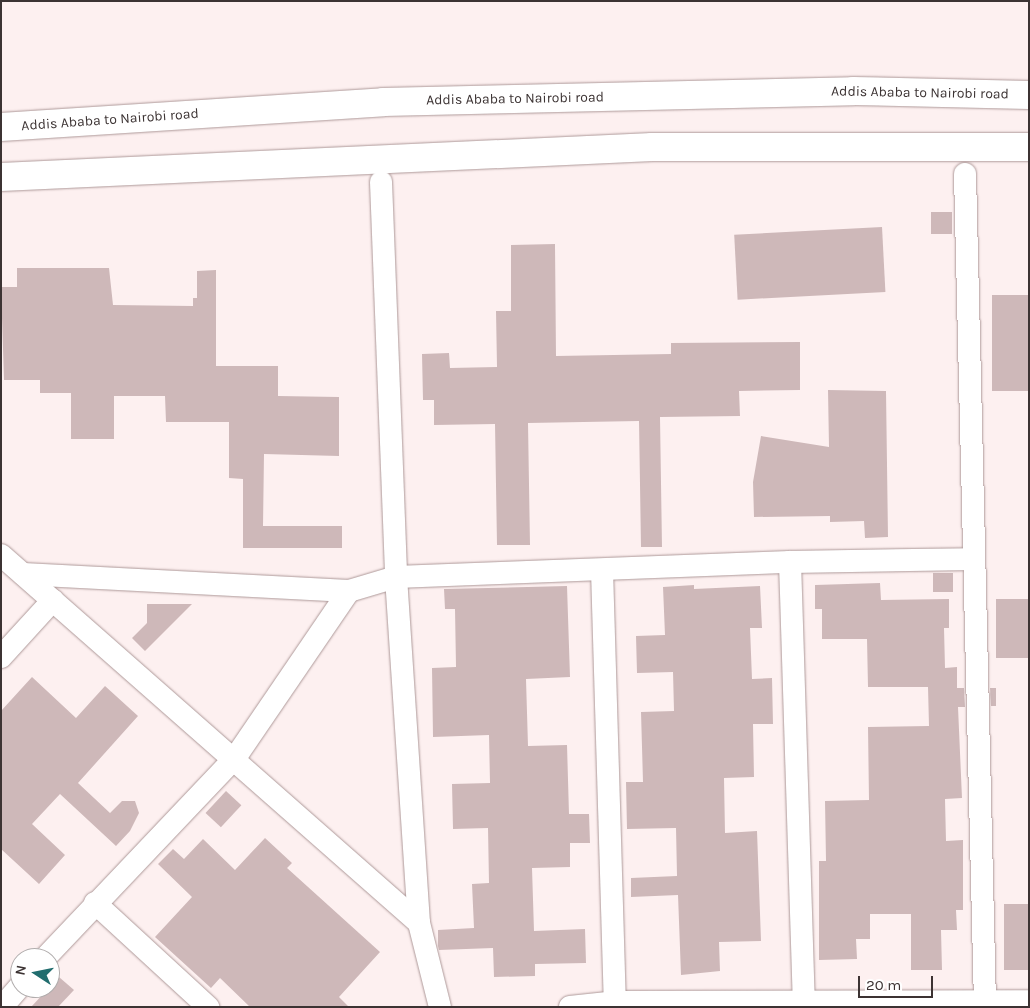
<!DOCTYPE html>
<html>
<head>
<meta charset="utf-8">
<style>
  body { margin:0 }
  #map { position:relative; width:1030px; height:1008px; overflow:hidden; background:#fdf0f0; font-family:Karla,sans-serif }
  div>[style] { position:absolute }
  .building>* { inset:0; background:#ceb8b9; transform-origin:0 0 }
  .roads { filter:drop-shadow(0 0 1px #ae9999) drop-shadow(0 0 1px #ae9999) }
  .street>* { height:22px; margin:-11px; padding:0 11px; transform-origin:11px; border-radius:11px; background:#fff }
  .highway>* { height:28px; margin:-14px; padding:0 14px; transform-origin:14px; border-radius:14px; background:#fff }
  span { translate:-50% -50%; white-space:nowrap; text-align:center; line-height:1.15; -webkit-text-stroke:4px #fff; paint-order:stroke }
  .street-label { font-size:14px; color:#3c3333 }
  .frame { position:absolute; inset:0; border:2px solid #3c3333; pointer-events:none }
  .north { position:absolute; left:10px; top:948px; width:50px; height:50px; box-sizing:border-box; background:#fff; border:1px solid #b1adad; border-radius:50%; rotate:281deg; font-size:14px; font-weight:700; line-height:20px; text-align:center; color:#3c3333 }
  .north::after { content:''; display:block; margin:auto; width:18px; height:22px; background:#216d6e; clip-path:polygon(50% 0,100% 100%,50% 72%,0 100%) }
  .scale { position:absolute; left:858px; top:976px; width:75px; height:22px; box-sizing:border-box; border:2px solid #3c3333; border-top:0; padding-left:6px; font-size:15px; line-height:18px; white-space:nowrap; color:#3c3333; -webkit-text-stroke:4px #fff; paint-order:stroke }
</style>
</head>
<body>
<div id="map">
  <div class="building">
    <div style="left:931px;top:212px;width:21px;height:22px"></div>
    <div style="left:882px;top:227px;width:65px;height:148px;rotate:87deg"></div>
    <div style="clip-path:polygon(555px 244px,556px 356px,671px 354px,671px 343px,800px 342px,800px 390px,739px 391px,740px 416px,660px 417px,662px 547px,641px 547px,639px 421px,528px 423px,530px 545px,497px 545px,495px 424px,434px 425px,434px 400px,423px 400px,422px 354px,449px 353px,450px 368px,497px 367px,496px 311px,511px 311px,511px 245px)"></div>
    <div style="clip-path:polygon(17px 268px,109px 268px,113px 305px,193px 306px,193px 298px,197px 298px,197px 271px,216px 270px,216px 366px,278px 366px,278px 396px,339px 397px,339px 456px,264px 454px,263px 526px,342px 526px,342px 548px,243px 548px,243px 479px,229px 478px,229px 422px,166px 422px,165px 396px,114px 396px,114px 439px,71px 439px,71px 393px,40px 393px,40px 380px,4px 380px,1px 287px,17px 287px)"></div>
    <div style="left:1029px;top:295px;width:96px;height:37px;rotate:90deg"></div>
    <div style="clip-path:polygon(828px 390px,886px 391px,888px 537px,865px 538px,864px 521px,830px 522px,830px 516px,754px 517px,753px 482px,761px 436px,829px 447px)"></div>
    <div style="left:933px;top:573px;width:20px;height:19px"></div>
    <div style="clip-path:polygon(880px 583px,881px 600px,949px 599px,949px 628px,944px 628px,945px 668px,957px 667px,957px 688px,964px 688px,965px 707px,958px 707px,962px 798px,945px 799px,946px 841px,963px 840px,963px 910px,956px 910px,957px 930px,941px 930px,942px 970px,911px 970px,911px 914px,870px 914px,870px 939px,856px 939px,857px 959px,819px 960px,819px 861px,826px 861px,825px 801px,869px 800px,868px 727px,929px 726px,928px 687px,868px 687px,867px 639px,822px 639px,822px 609px,815px 609px,815px 585px)"></div>
    <div style="clip-path:polygon(694px 585px,694px 589px,760px 586px,762px 628px,750px 628px,752px 679px,772px 678px,773px 724px,753px 724px,754px 777px,724px 778px,725px 833px,757px 831px,761px 941px,719px 942px,720px 971px,681px 975px,678px 895px,631px 897px,631px 878px,677px 876px,676px 828px,627px 829px,626px 782px,643px 782px,641px 712px,674px 711px,673px 672px,637px 673px,636px 636px,665px 635px,663px 587px)"></div>
    <div style="clip-path:polygon(567px 586px,570px 677px,526px 679px,528px 746px,567px 745px,569px 814px,589px 814px,590px 843px,570px 843px,570px 867px,532px 868px,534px 931px,585px 929px,586px 963px,535px 964px,535px 976px,494px 977px,493px 948px,439px 950px,438px 946px,438px 930px,474px 928px,472px 884px,489px 883px,488px 828px,453px 829px,452px 784px,490px 783px,489px 735px,433px 737px,432px 668px,456px 667px,455px 609px,445px 609px,444px 589px)"></div>
    <div style="left:1029px;top:599px;width:59px;height:33px;rotate:90deg"></div>
    <div style="clip-path:polygon(147px 604px,192px 604px,145px 651px,132px 638px,147px 623px)"></div>
    <div style="clip-path:polygon(32px 677px,76px 718px,105px 686px,138px 716px,78px 783px,110px 813px,122px 801px,135px 801px,139px 813px,130px 831px,116px 846px,60px 794px,32px 824px,65px 855px,39px 884px,1px 849px,1px 711px)"></div>
    <div style="clip-path:polygon(990px 688px,996px 688px,996px 706px,991px 706px)"></div>
    <div style="left:226px;top:791px;width:21px;height:30px;rotate:43deg"></div>
    <div style="clip-path:polygon(265px 838px,292px 863px,287px 868px,380px 952px,339px 997px,349px 1007px,250px 1007px,220px 978px,211px 988px,155px 937px,192px 897px,158px 864px,173px 849px,184px 859px,203px 839px,235px 870px)"></div>
    <div style="left:1029px;top:904px;width:66px;height:25px;rotate:90deg"></div>
    <div style="clip-path:polygon(59px 977px,74px 990px,58px 1007px,31px 1007px)"></div>
  </div>
  <div class="roads">
    <div class="street">
      <div style="left:965px;top:174px;width:833px;rotate:88.62deg"></div>
      <div style="left:381px;top:182px;width:395px;rotate:87.8deg"></div>
      <div style="left:396px;top:577px;width:347px;rotate:86.2deg"></div>
      <div style="left:419px;top:923px;width:87px;rotate:76deg"></div>
      <div style="left:1px;top:555px;width:557px;rotate:41.36deg"></div>
      <div style="left:790px;top:562px;width:445px;rotate:88.2deg"></div>
      <div style="left:602px;top:570px;width:432px;rotate:88.3deg"></div>
      <div style="left:23px;top:574px;width:326px;rotate:3deg"></div>
      <div style="left:349px;top:591px;width:49px;rotate:-16.6deg"></div>
      <div style="left:396px;top:577px;width:394px;rotate:-2.2deg"></div>
      <div style="left:790px;top:562px;width:183px;rotate:-0.9deg"></div>
      <div style="left:1px;top:657px;width:77px;rotate:-47.6deg"></div>
      <div style="left:95px;top:903px;width:154px;rotate:42.6deg"></div>
      <div style="left:45px;top:958px;width:276px;rotate:-46.5deg"></div>
      <div style="left:235px;top:758px;width:202px;rotate:-55.7deg"></div>
      <div style="left:2px;top:1007px;width:28px;rotate:-49deg"></div>
      <div style="left:570px;top:1007px;width:45px;rotate:-6.3deg"></div>
      <div style="left:615px;top:1002px;width:414px;rotate:-0.1deg"></div>
    </div>
    <div class="highway">
      <div style="left:1px;top:127px;width:383px;rotate:-3.7deg"></div>
      <div style="left:383px;top:102px;width:470px;rotate:-1.3deg"></div>
      <div style="left:853px;top:91px;width:176px;rotate:1.3deg"></div>
      <div style="left:1px;top:177px;width:652px;rotate:-2.64deg"></div>
      <div style="left:652px;top:147px;width:377px"></div>
    </div>
  </div>
  <div class="street-label">
    <span style="left:920px;top:93px;rotate:1deg">Addis Ababa to Nairobi road</span>
    <span style="left:515px;top:99px;rotate:-1deg">Addis Ababa to Nairobi road</span>
    <span style="left:110px;top:120px;rotate:-4deg">Addis Ababa to Nairobi road</span>
  </div>
  <div class="frame"></div>
  <div class="north">N</div>
  <div class="scale">20 m</div>
</div>
</body>
</html>
